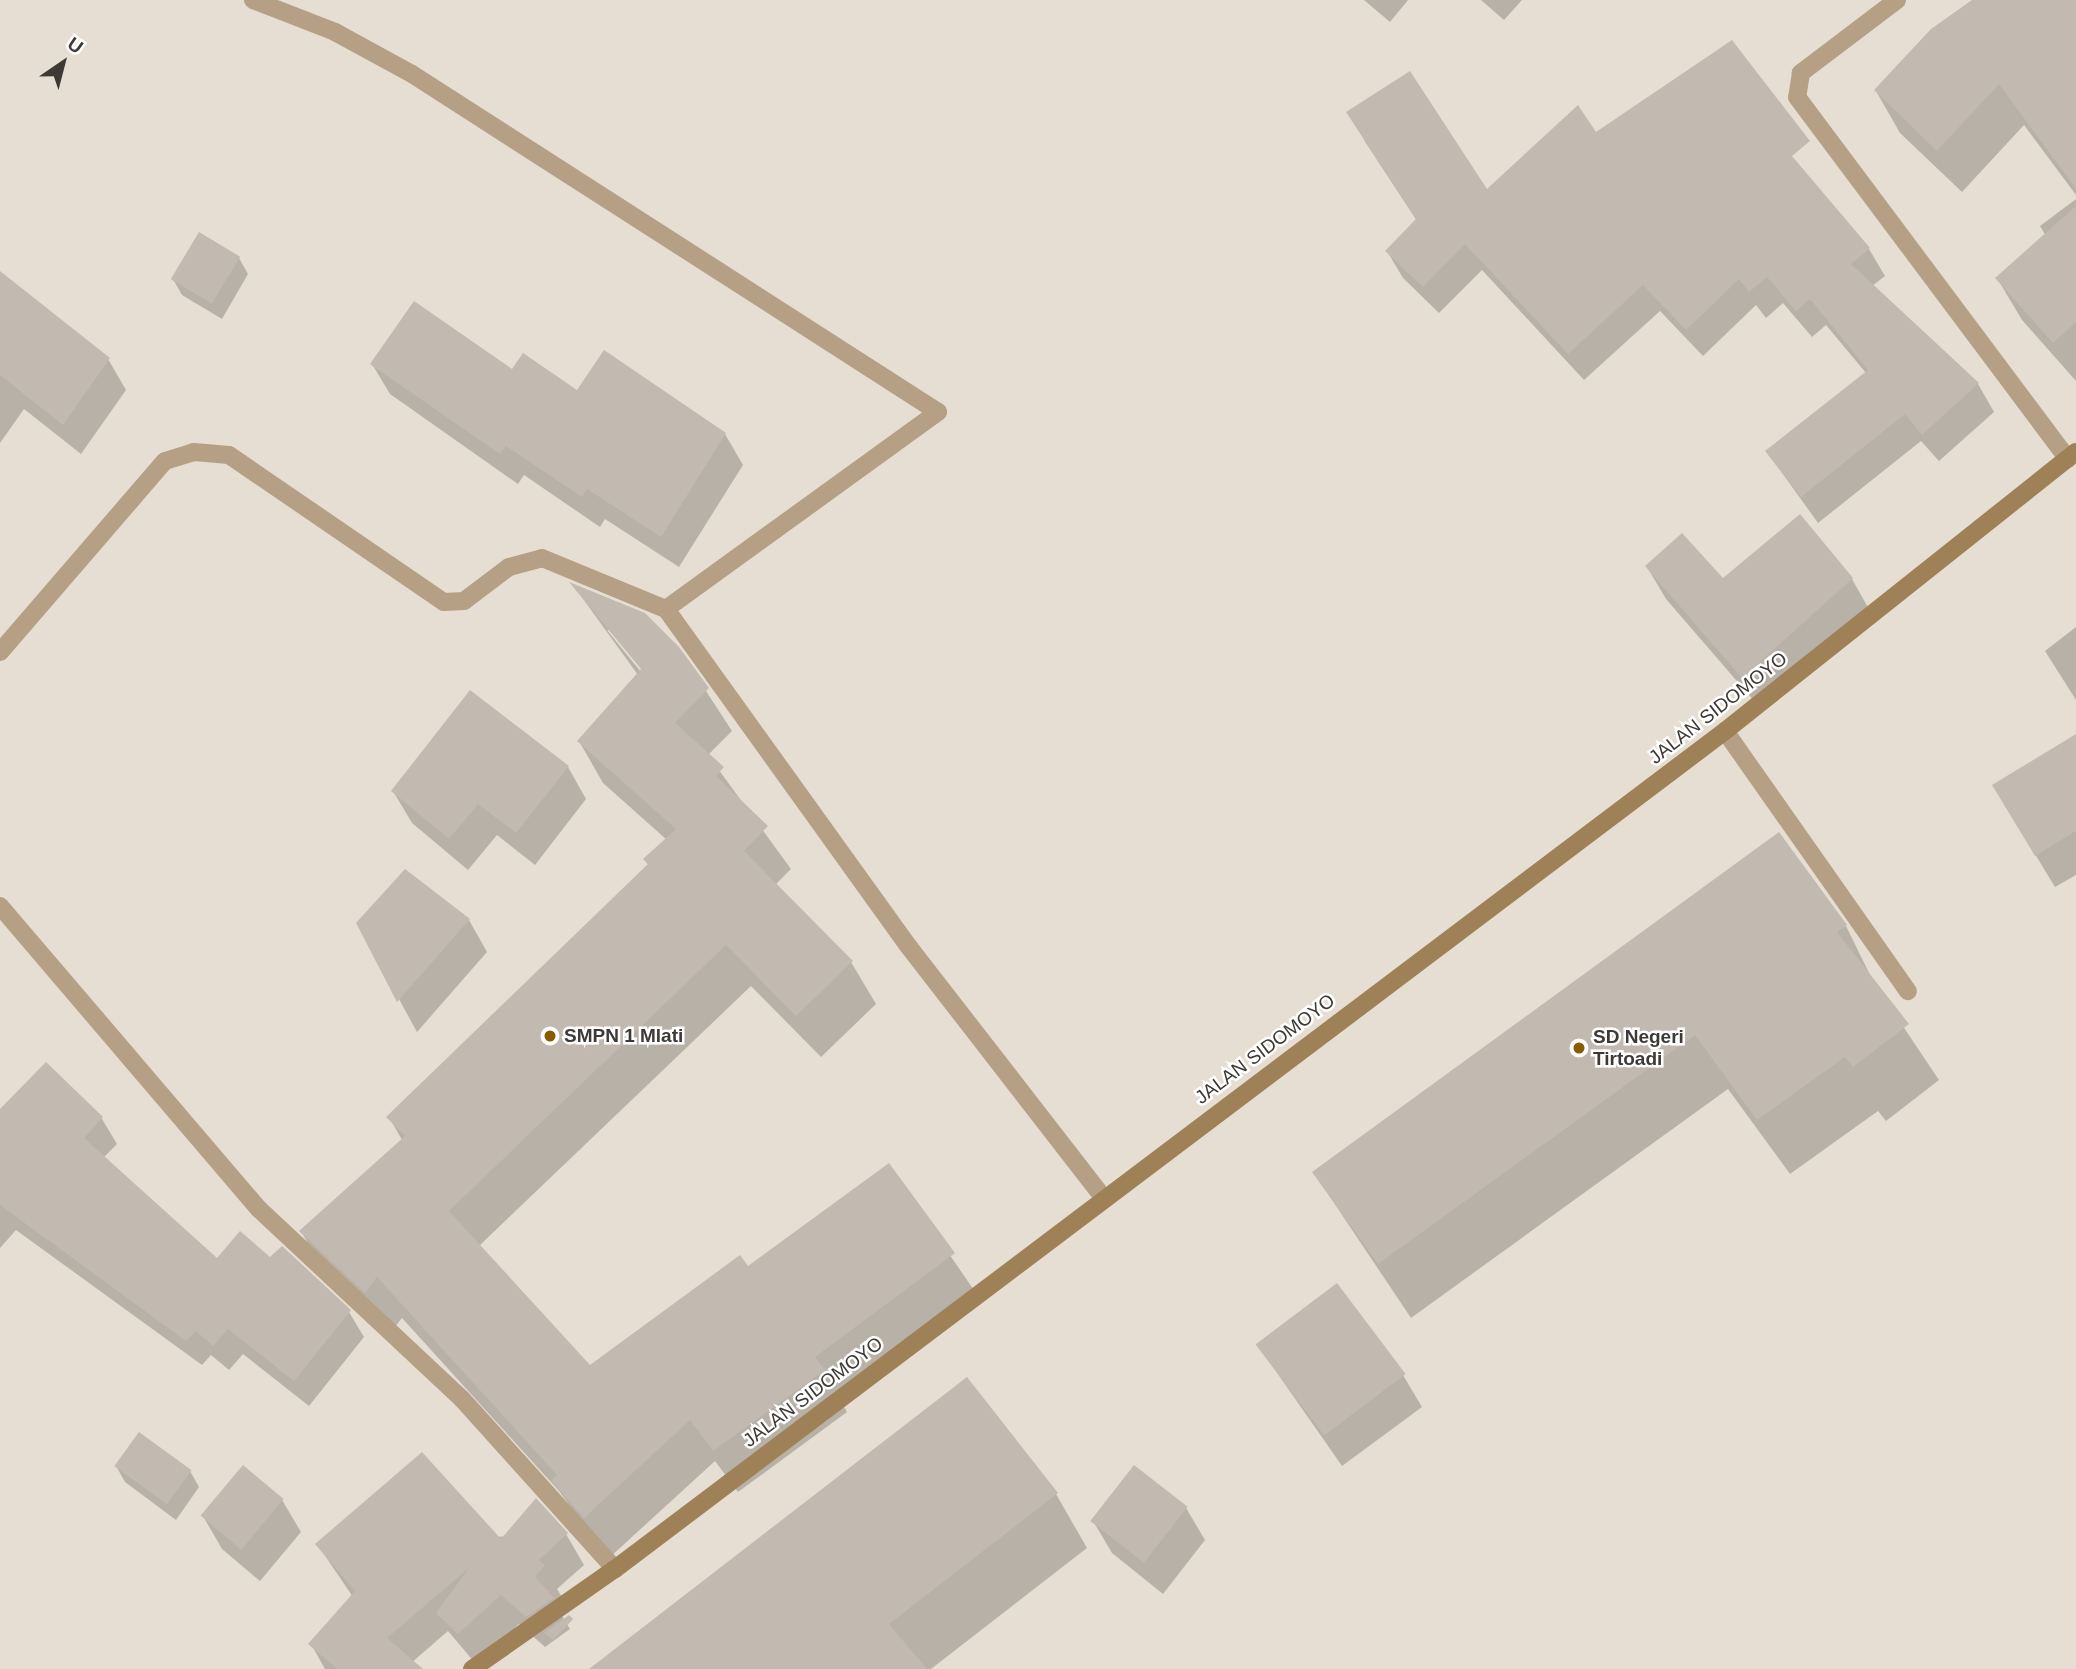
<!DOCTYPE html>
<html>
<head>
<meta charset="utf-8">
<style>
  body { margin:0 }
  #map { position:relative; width:2076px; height:1669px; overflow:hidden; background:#e6ded3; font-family:Helvetica,sans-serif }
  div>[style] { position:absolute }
  .shadow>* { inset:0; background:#0003 }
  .building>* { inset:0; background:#c2bab0; transform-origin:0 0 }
  .lane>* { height:18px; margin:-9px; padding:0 9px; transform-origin:9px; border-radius:9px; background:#b5a085 }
  .street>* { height:18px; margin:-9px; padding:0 9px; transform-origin:9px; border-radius:9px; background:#b5a085 }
  .secondary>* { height:18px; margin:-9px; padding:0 9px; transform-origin:9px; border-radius:9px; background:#9f8158 }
  .dots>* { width:19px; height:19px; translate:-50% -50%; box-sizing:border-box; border:4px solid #fff; border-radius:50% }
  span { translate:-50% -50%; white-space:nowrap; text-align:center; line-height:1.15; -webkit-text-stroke:5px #fff; paint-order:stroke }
  .street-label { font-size:19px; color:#3d3a36 }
  .poi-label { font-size:19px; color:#3d3a36; font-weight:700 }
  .left { translate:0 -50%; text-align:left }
  .north { position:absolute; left:28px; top:28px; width:70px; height:70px; -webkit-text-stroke:5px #fff; paint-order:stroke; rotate:35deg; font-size:19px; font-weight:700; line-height:28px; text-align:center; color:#3d3a36 }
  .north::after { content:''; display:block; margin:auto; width:24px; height:32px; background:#3d3a36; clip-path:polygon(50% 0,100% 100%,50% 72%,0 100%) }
</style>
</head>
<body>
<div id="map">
  <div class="shadow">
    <div style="clip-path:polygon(1364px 0,1408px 0,1390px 22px)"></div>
    <div style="clip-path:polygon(1481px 0,1522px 0,1504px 20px)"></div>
    <div style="clip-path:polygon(1975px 0,2076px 0,2076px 195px,2024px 125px,1962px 192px,1900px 133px,1876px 91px)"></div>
    <div style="clip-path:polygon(1596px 134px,1869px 249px,1885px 276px,1872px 286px,1978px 384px,1994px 412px,1939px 461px,1921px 441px,1818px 523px,1767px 452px,1866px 373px,1826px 325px,1812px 337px,1783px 303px,1766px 318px,1756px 305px,1703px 356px,1660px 311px,1584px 380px,1482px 270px,1439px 313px,1403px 278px,1387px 251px,1417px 221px,1364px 140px,1486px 192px)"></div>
    <div style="clip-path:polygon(2076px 199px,2076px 381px,2022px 320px,1997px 278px,2046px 236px,2040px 226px)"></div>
    <div style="clip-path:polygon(239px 258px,248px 274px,222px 319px,182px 295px,173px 279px)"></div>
    <div style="clip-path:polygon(0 273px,108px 359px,126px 390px,81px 454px,24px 409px,0 443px)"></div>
    <div style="clip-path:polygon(372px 364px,512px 372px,725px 434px,743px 465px,679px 567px,605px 519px,600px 527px,524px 475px,518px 484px,390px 394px)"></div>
    <div style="clip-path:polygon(1647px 567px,1723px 580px,1852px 579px,1870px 611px,1761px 709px,1666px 599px)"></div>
    <div style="clip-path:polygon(evenodd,573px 585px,678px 648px,732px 731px,708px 755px,791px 869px,775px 885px,851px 962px,876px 1004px,821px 1057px,751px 986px,479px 1246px,590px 1368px,748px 1269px,888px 1165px,978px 1296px,839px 1398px,847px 1412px,738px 1492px,715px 1461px,609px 1558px,559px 1491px,402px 1318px,390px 1333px,325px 1273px,301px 1231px,402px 1140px,389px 1117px,649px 866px,645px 859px,667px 840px,603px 783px,579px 741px,638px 675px,573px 585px,607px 630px,611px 630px,648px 674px,645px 677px,607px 630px)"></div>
    <div style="clip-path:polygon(2076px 627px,2076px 700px,2045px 651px)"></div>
    <div style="clip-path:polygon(2076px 736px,2076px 875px,2055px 887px,2013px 818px)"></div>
    <div style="clip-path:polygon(568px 767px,586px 799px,535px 865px,497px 835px,468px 870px,412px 823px,393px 791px)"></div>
    <div style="clip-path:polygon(469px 920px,487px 952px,417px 1032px,358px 924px)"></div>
    <div style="clip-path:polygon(1846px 926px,1874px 983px,1939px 1080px,1886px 1121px,1878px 1111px,1790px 1174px,1728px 1089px,1411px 1318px,1314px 1173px)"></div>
    <div style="clip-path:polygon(46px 1064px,102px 1119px,117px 1144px,103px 1158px,217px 1261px,270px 1259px,349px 1312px,364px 1337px,309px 1406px,243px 1354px,229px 1370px,211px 1355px,202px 1365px,16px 1230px,0 1248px,0 1111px)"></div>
    <div style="clip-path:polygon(1257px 1344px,1403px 1375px,1422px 1407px,1342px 1466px)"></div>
    <div style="clip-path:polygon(116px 1466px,190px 1471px,199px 1487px,176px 1520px,125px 1482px)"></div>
    <div style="clip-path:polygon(1056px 1494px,1087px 1548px,931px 1669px,592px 1669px)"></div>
    <div style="clip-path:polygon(282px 1500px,301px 1532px,260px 1581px,222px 1549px,203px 1516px)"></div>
    <div style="clip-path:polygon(1186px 1508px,1205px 1540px,1163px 1594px,1112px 1553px,1093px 1521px)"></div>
    <div style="clip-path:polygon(566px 1534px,584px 1565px,557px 1589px,562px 1597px,555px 1604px,570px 1629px,545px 1647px,519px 1624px,476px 1664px,448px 1631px,410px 1664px,413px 1669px,325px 1669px,311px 1644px,353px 1597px,317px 1544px)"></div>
  </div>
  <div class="building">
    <div style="clip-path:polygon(1972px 0,2076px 0,2076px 189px,1999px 84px,1937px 151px,1874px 90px,1931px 29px)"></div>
    <div style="clip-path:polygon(1732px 40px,1810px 141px,1792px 156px,1870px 248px,1851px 264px,1979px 383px,1922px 435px,1905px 414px,1801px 497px,1765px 451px,1868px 370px,1810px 299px,1796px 311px,1767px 277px,1749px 292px,1739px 279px,1686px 330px,1643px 285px,1568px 354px,1465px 244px,1423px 287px,1385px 251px,1416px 219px,1346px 112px,1410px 71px,1487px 189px,1578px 105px,1596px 132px)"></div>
    <div style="clip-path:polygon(2076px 206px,2076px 322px,2053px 343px,1995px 278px)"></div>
    <div style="left:199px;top:232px;width:48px;height:55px;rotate:31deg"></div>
    <div style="clip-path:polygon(0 271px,110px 358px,63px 425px,0 375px)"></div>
    <div style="clip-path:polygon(414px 301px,512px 369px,523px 353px,577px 390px,604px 350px,726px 433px,661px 537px,587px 489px,582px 497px,506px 446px,500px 454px,370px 364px)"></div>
    <div style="clip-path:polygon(1800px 514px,1853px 578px,1742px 678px,1645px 566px,1682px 533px,1723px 578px)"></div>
    <div style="clip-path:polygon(569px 582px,645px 613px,679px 647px,709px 688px,675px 723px,724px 767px,716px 776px,768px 826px,744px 851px,853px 961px,796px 1016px,726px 945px,449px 1211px,590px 1365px,740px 1255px,748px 1266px,889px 1163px,955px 1253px,815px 1357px,825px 1370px,713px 1451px,690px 1420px,584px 1518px,551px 1481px,557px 1475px,377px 1277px,365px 1293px,299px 1231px,405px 1136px,386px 1117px,648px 864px,643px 859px,676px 829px,577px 741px,641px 669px)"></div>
    <div style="clip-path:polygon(470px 690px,569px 766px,516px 833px,478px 804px,449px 839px,391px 791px)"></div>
    <div style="clip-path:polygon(2076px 734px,2076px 831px,2035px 856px,1992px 785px)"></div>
    <div style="clip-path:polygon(1779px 832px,1847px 925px,1837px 932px,1909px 1024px,1853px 1067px,1845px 1057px,1757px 1120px,1695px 1035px,1378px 1264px,1312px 1172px)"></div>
    <div style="clip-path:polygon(405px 869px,470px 919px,397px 1002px,356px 923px)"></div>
    <div style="clip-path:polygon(46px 1062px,103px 1117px,84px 1138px,217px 1258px,240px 1231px,270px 1257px,282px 1246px,351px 1310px,294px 1381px,228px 1329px,213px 1346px,196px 1331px,186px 1341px,0 1205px,0 1109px)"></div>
    <div style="left:1337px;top:1283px;width:114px;height:102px;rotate:53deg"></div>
    <div style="clip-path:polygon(967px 1377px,1058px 1493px,889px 1624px,927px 1669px,589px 1669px)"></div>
    <div style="left:139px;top:1432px;width:65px;height:42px;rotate:36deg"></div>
    <div style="clip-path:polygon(422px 1452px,501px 1539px,536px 1498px,568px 1533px,539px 1560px,545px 1565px,535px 1577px,554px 1598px,526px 1617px,501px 1595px,458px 1634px,436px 1613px,469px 1568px,387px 1638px,423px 1669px,337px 1669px,308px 1644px,355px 1591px,315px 1544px)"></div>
    <div style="left:243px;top:1465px;width:53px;height:66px;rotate:40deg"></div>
    <div style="left:1134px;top:1465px;width:68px;height:71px;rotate:38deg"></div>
    <div style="clip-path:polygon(569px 1615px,573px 1619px,553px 1640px,544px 1633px)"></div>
  </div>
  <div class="lane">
    <div style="left:1725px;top:731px;width:318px;rotate:54.9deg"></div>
  </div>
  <div class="street">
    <div style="left:253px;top:0;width:88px;rotate:21.3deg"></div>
    <div style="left:335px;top:32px;width:88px;rotate:28.6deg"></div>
    <div style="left:412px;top:74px;width:625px;rotate:32.72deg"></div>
    <div style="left:938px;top:412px;width:336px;rotate:144.1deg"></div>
    <div style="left:1897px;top:0;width:121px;rotate:142.8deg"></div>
    <div style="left:1801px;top:73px;width:24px;rotate:99deg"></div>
    <div style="left:1797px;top:97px;width:452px;rotate:53.2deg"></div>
    <div style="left:0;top:652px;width:252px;rotate:-49.2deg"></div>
    <div style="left:165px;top:461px;width:30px;rotate:-17deg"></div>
    <div style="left:194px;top:452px;width:35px;rotate:5deg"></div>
    <div style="left:229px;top:455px;width:260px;rotate:34.4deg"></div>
    <div style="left:444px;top:602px;width:20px;rotate:-3deg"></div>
    <div style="left:464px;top:601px;width:56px;rotate:-37.1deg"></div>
    <div style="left:509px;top:567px;width:34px;rotate:-15deg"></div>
    <div style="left:542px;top:558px;width:134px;rotate:22.4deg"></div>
    <div style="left:666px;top:609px;width:416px;rotate:54.3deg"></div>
    <div style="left:909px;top:947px;width:316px;rotate:52.2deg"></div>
    <div style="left:0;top:906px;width:399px;rotate:49.5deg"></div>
    <div style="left:259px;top:1209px;width:278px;rotate:43.1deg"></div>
    <div style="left:462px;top:1399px;width:229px;rotate:48deg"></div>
  </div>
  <div class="secondary">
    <div style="left:472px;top:1669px;width:174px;rotate:-35deg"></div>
    <div style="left:615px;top:1569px;width:1391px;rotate:-37.05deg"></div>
    <div style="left:1725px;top:731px;width:448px;rotate:-38.5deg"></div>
  </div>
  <div class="dots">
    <div style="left:550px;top:1036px;background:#8a5c01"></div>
    <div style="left:1579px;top:1048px;background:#8a5c01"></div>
  </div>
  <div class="street-label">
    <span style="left:1718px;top:708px;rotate:-38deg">JALAN SIDOMOYO</span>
    <span style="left:1265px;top:1049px;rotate:-37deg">JALAN SIDOMOYO</span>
    <span style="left:813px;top:1392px;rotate:-37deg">JALAN SIDOMOYO</span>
  </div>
  <div class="poi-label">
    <span class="left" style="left:564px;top:1036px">SMPN 1 Mlati</span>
    <span class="left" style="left:1593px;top:1048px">SD Negeri<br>Tirtoadi</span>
  </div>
  <div class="north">U</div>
</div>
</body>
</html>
